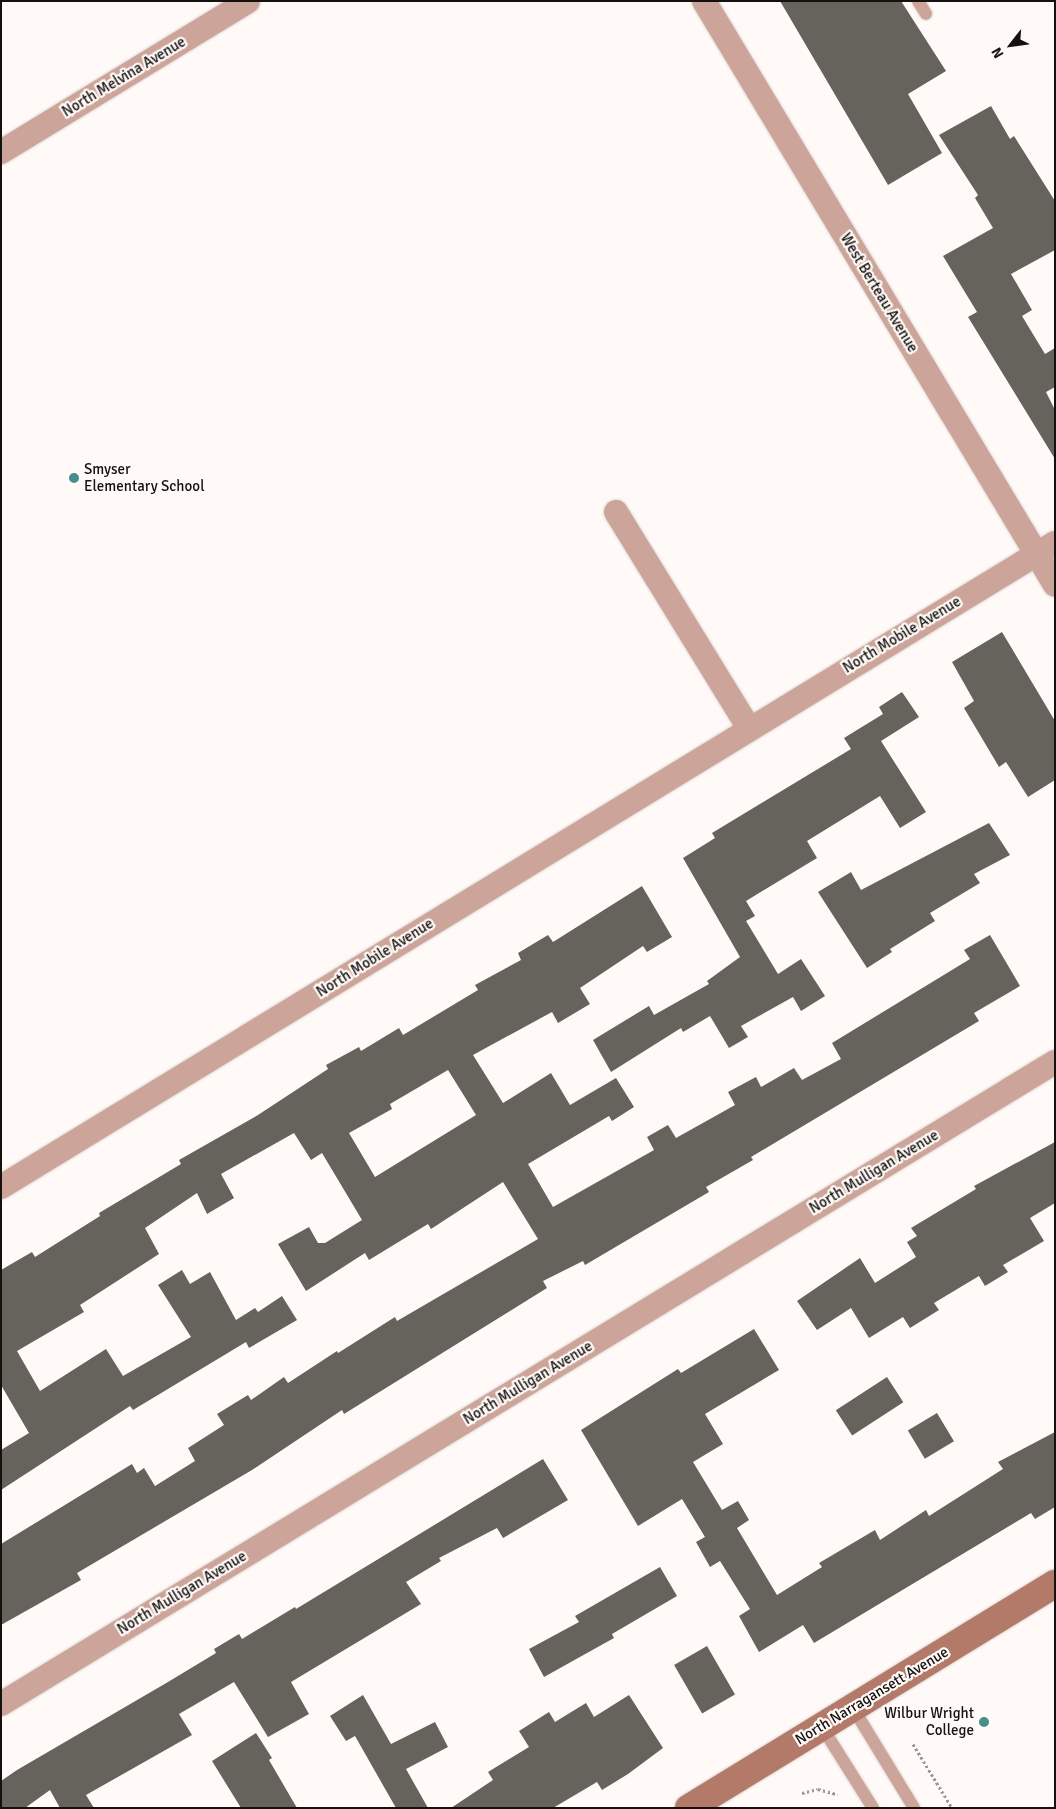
<!DOCTYPE html>
<html>
<head>
<meta charset="utf-8">
<style>
  body { margin:0 }
  #map { position:relative; width:1056px; height:1809px; overflow:hidden; background:#fffaf7; font-family:Signika,sans-serif }
  div>[style] { position:absolute }
  .building>* { inset:0; background:#66635c; transform-origin:0 0 }
  .path>* { height:3px; margin-top:-1.5px; transform-origin:0; background:repeating-linear-gradient(90deg,#9b9794 0 2.5px,transparent 0 5px) }
  .roads { filter:drop-shadow(0 0 1px #d9d5d2) drop-shadow(0 0 1px #d9d5d2) }
  .service>* { height:12px; margin:-6px; padding:0 6px; transform-origin:6px; border-radius:6px; background:#cda499 }
  .minor>* { height:24px; margin:-12px; padding:0 12px; transform-origin:12px; border-radius:12px; background:#cda499 }
  .secondary>* { height:28px; margin:-14px; padding:0 14px; transform-origin:14px; border-radius:14px; background:#b37969 }
  .dots>* { width:14px; height:14px; translate:-50% -50%; box-sizing:border-box; border:2px solid #fffaf7; border-radius:50% }
  span { translate:-50% -50%; white-space:nowrap; text-align:center; line-height:1.15; -webkit-text-stroke:4.5px #fffaf7; paint-order:stroke }
  .street-label { font-size:15px; color:#14110f }
  .poi-label { font-size:15px; color:#14110f }
  .left { translate:0 -50%; text-align:left }
  .right { translate:-100% -50%; text-align:right }
  .frame { position:absolute; inset:0; border:2px solid #14110f; pointer-events:none }
  .north { position:absolute; left:986px; top:20px; width:50px; height:50px; -webkit-text-stroke:4px #fffaf7; paint-order:stroke; rotate:240deg; font-size:14px; font-weight:700; line-height:20px; text-align:center; color:#14110f }
  .north::after { content:''; display:block; margin:auto; width:18px; height:22px; background:#14110f; clip-path:polygon(50% 0,100% 100%,50% 72%,0 100%) }
</style>
</head>
<body>
<div id="map">
  <div class="building">
    <div style="clip-path:polygon(780px 1px,901px 1px,946px 71px,908px 94px,942px 153px,888px 185px)"></div>
    <div style="clip-path:polygon(991px 106px,1010px 139px,1014px 136px,1055px 201px,1055px 250px,1011px 274px,1032px 310px,1022px 316px,1045px 354px,1055px 348px,1055px 387px,1046px 392px,1055px 410px,1055px 459px,968px 317px,977px 312px,943px 256px,993px 228px,975px 198px,978px 195px,939px 135px)"></div>
    <div style="clip-path:polygon(1002px 632px,1055px 721px,1055px 780px,1028px 797px,1006px 762px,999px 767px,964px 708px,974px 701px,952px 662px)"></div>
    <div style="clip-path:polygon(902px 692px,919px 717px,881px 741px,926px 812px,900px 828px,880px 796px,807px 841px,817px 858px,746px 901px,755px 916px,746px 921px,778px 974px,801px 959px,825px 996px,801px 1011px,793px 997px,741px 1026px,748px 1037px,729px 1048px,710px 1016px,683px 1032px,681px 1028px,611px 1072px,593px 1040px,649px 1006px,654px 1015px,709px 984px,707px 981px,740px 957px,683px 858px,715px 838px,712px 833px,851px 749px,844px 738px,883px 714px,879px 707px)"></div>
    <div style="clip-path:polygon(989px 823px,1010px 855px,974px 874px,980px 883px,930px 913px,935px 921px,890px 949px,892px 952px,867px 968px,818px 892px,851px 872px,861px 890px)"></div>
    <div style="clip-path:polygon(evenodd,642px 886px,672px 937px,647px 952px,643px 946px,580px 988px,590px 1004px,558px 1023px,552px 1012px,473px 1055px,503px 1103px,551px 1073px,570px 1105px,616px 1078px,634px 1107px,612px 1121px,609px 1116px,528px 1164px,553px 1207px,654px 1150px,647px 1137px,668px 1125px,676px 1138px,735px 1105px,728px 1092px,756px 1077px,761px 1087px,794px 1068px,802px 1080px,841px 1059px,832px 1043px,970px 959px,964px 950px,990px 935px,1020px 986px,974px 1013px,979px 1021px,751px 1157px,753px 1160px,706px 1187px,709px 1192px,585px 1265px,583px 1261px,543px 1281px,547px 1288px,344px 1414px,342px 1410px,252px 1470px,77px 1573px,81px 1580px,1px 1625px,1px 1544px,132px 1464px,137px 1473px,144px 1468px,155px 1486px,195px 1461px,188px 1448px,224px 1425px,217px 1414px,248px 1395px,251px 1400px,284px 1377px,288px 1383px,337px 1351px,338px 1353px,395px 1317px,397px 1321px,538px 1239px,503px 1182px,431px 1229px,428px 1224px,369px 1260px,365px 1253px,306px 1291px,278px 1244px,309px 1227px,318px 1243px,325px 1243px,362px 1220px,322px 1153px,311px 1160px,294px 1133px,221px 1174px,234px 1198px,207px 1214px,197px 1193px,145px 1228px,159px 1254px,80px 1305px,84px 1312px,17px 1351px,40px 1391px,106px 1349px,123px 1376px,191px 1337px,158px 1285px,182px 1270px,190px 1284px,210px 1272px,236px 1320px,255px 1308px,258px 1312px,282px 1296px,297px 1320px,249px 1348px,246px 1342px,133px 1410px,130px 1406px,1px 1490px,1px 1450px,29px 1433px,1px 1385px,1px 1270px,32px 1252px,35px 1257px,100px 1216px,99px 1213px,181px 1164px,179px 1160px,258px 1115px,328px 1069px,326px 1065px,359px 1047px,361px 1051px,399px 1028px,403px 1035px,478px 990px,475px 985px,521px 960px,518px 953px,548px 935px,553px 942px,642px 886px,448px 1070px,476px 1115px,375px 1177px,349px 1133px,392px 1109px,390px 1104px,448px 1070px)"></div>
    <div style="clip-path:polygon(1055px 1142px,1055px 1203px,1030px 1218px,1044px 1241px,1003px 1265px,1008px 1272px,985px 1286px,979px 1276px,934px 1303px,939px 1310px,910px 1328px,903px 1317px,869px 1338px,851px 1308px,817px 1330px,797px 1301px,860px 1258px,875px 1283px,916px 1257px,907px 1242px,917px 1236px,911px 1228px,976px 1189px,974px 1186px)"></div>
    <div style="clip-path:polygon(754px 1329px,779px 1370px,705px 1414px,723px 1444px,693px 1462px,722px 1510px,738px 1501px,749px 1520px,737px 1528px,777px 1595px,822px 1567px,819px 1563px,875px 1530px,880px 1540px,926px 1510px,929px 1516px,1003px 1469px,998px 1462px,1055px 1432px,1055px 1507px,1035px 1519px,1031px 1513px,814px 1643px,803px 1625px,759px 1652px,739px 1616px,750px 1609px,720px 1561px,710px 1567px,696px 1542px,705px 1537px,682px 1499px,638px 1526px,581px 1430px,678px 1369px,681px 1373px)"></div>
    <div style="left:887px;top:1377px;width:30px;height:61px;rotate:57deg"></div>
    <div style="left:937px;top:1413px;width:33px;height:34px;rotate:59deg"></div>
    <div style="clip-path:polygon(543px 1459px,568px 1500px,503px 1538px,497px 1528px,439px 1558px,441px 1561px,406px 1582px,421px 1604px,291px 1682px,309px 1714px,268px 1737px,234px 1682px,179px 1714px,192px 1735px,86px 1795px,94px 1808px,60px 1808px,50px 1790px,25px 1808px,1px 1808px,1px 1781px,17px 1770px,168px 1682px,216px 1653px,214px 1649px,239px 1634px,242px 1639px,295px 1607px,296px 1609px)"></div>
    <div style="clip-path:polygon(660px 1567px,677px 1596px,612px 1634px,614px 1638px,544px 1677px,529px 1649px,579px 1622px,575px 1616px)"></div>
    <div style="left:707px;top:1646px;width:56px;height:38px;rotate:60deg"></div>
    <div style="clip-path:polygon(363px 1695px,391px 1744px,435px 1722px,448px 1747px,406px 1769px,428px 1808px,396px 1808px,355px 1736px,346px 1741px,330px 1716px)"></div>
    <div style="clip-path:polygon(629px 1695px,663px 1748px,628px 1774px,602px 1790px,597px 1782px,553px 1808px,451px 1808px,493px 1780px,488px 1772px,529px 1747px,519px 1731px,549px 1712px,555px 1722px,586px 1703px,594px 1717px)"></div>
    <div style="clip-path:polygon(256px 1733px,272px 1758px,269px 1760px,297px 1808px,241px 1808px,212px 1761px)"></div>
  </div>
  <div class="path">
    <div style="left:913px;top:1744px;width:75px;rotate:58.6deg"></div>
    <div style="left:802px;top:1793px;width:16px;rotate:-14deg"></div>
    <div style="left:818px;top:1789px;width:20px;rotate:15deg"></div>
  </div>
  <div class="roads">
    <div class="service">
      <div style="left:918px;top:1px;width:15px;rotate:58deg"></div>
      <div style="left:853px;top:1708px;width:117px;rotate:58.6deg"></div>
      <div style="left:822px;top:1727px;width:96px;rotate:57.8deg"></div>
    </div>
    <div class="minor">
      <div style="left:704px;top:1px;width:681px;rotate:58.99deg"></div>
      <div style="left:1px;top:152px;width:289px;rotate:-31.4deg"></div>
      <div style="left:616px;top:512px;width:254px;rotate:58.4deg"></div>
      <div style="left:1px;top:1187px;width:1235px;rotate:-31.43deg"></div>
      <div style="left:1px;top:1704px;width:1234px;rotate:-31.35deg"></div>
    </div>
    <div class="secondary">
      <div style="left:689px;top:1808px;width:429px;rotate:-31.5deg"></div>
    </div>
  </div>
  <div class="dots">
    <div style="left:74px;top:478px;background:#468e8b"></div>
    <div style="left:984px;top:1722px;background:#468e8b"></div>
  </div>
  <div class="street-label">
    <span style="left:124px;top:77px;rotate:-31deg">North Melvina Avenue</span>
    <span style="left:879px;top:293px;rotate:59deg">West Berteau Avenue</span>
    <span style="left:902px;top:635px;rotate:-31deg">North Mobile Avenue</span>
    <span style="left:375px;top:958px;rotate:-32deg">North Mobile Avenue</span>
    <span style="left:874px;top:1172px;rotate:-31deg">North Mulligan Avenue</span>
    <span style="left:528px;top:1383px;rotate:-31deg">North Mulligan Avenue</span>
    <span style="left:182px;top:1593px;rotate:-31deg">North Mulligan Avenue</span>
    <span style="left:872px;top:1696px;rotate:-31deg">North Narragansett Avenue</span>
  </div>
  <div class="poi-label">
    <span class="left" style="left:84px;top:478px">Smyser<br>Elementary School</span>
    <span class="right" style="left:974px;top:1722px">Wilbur Wright<br>College</span>
  </div>
  <div class="frame"></div>
  <div class="north">N</div>
</div>
</body>
</html>
